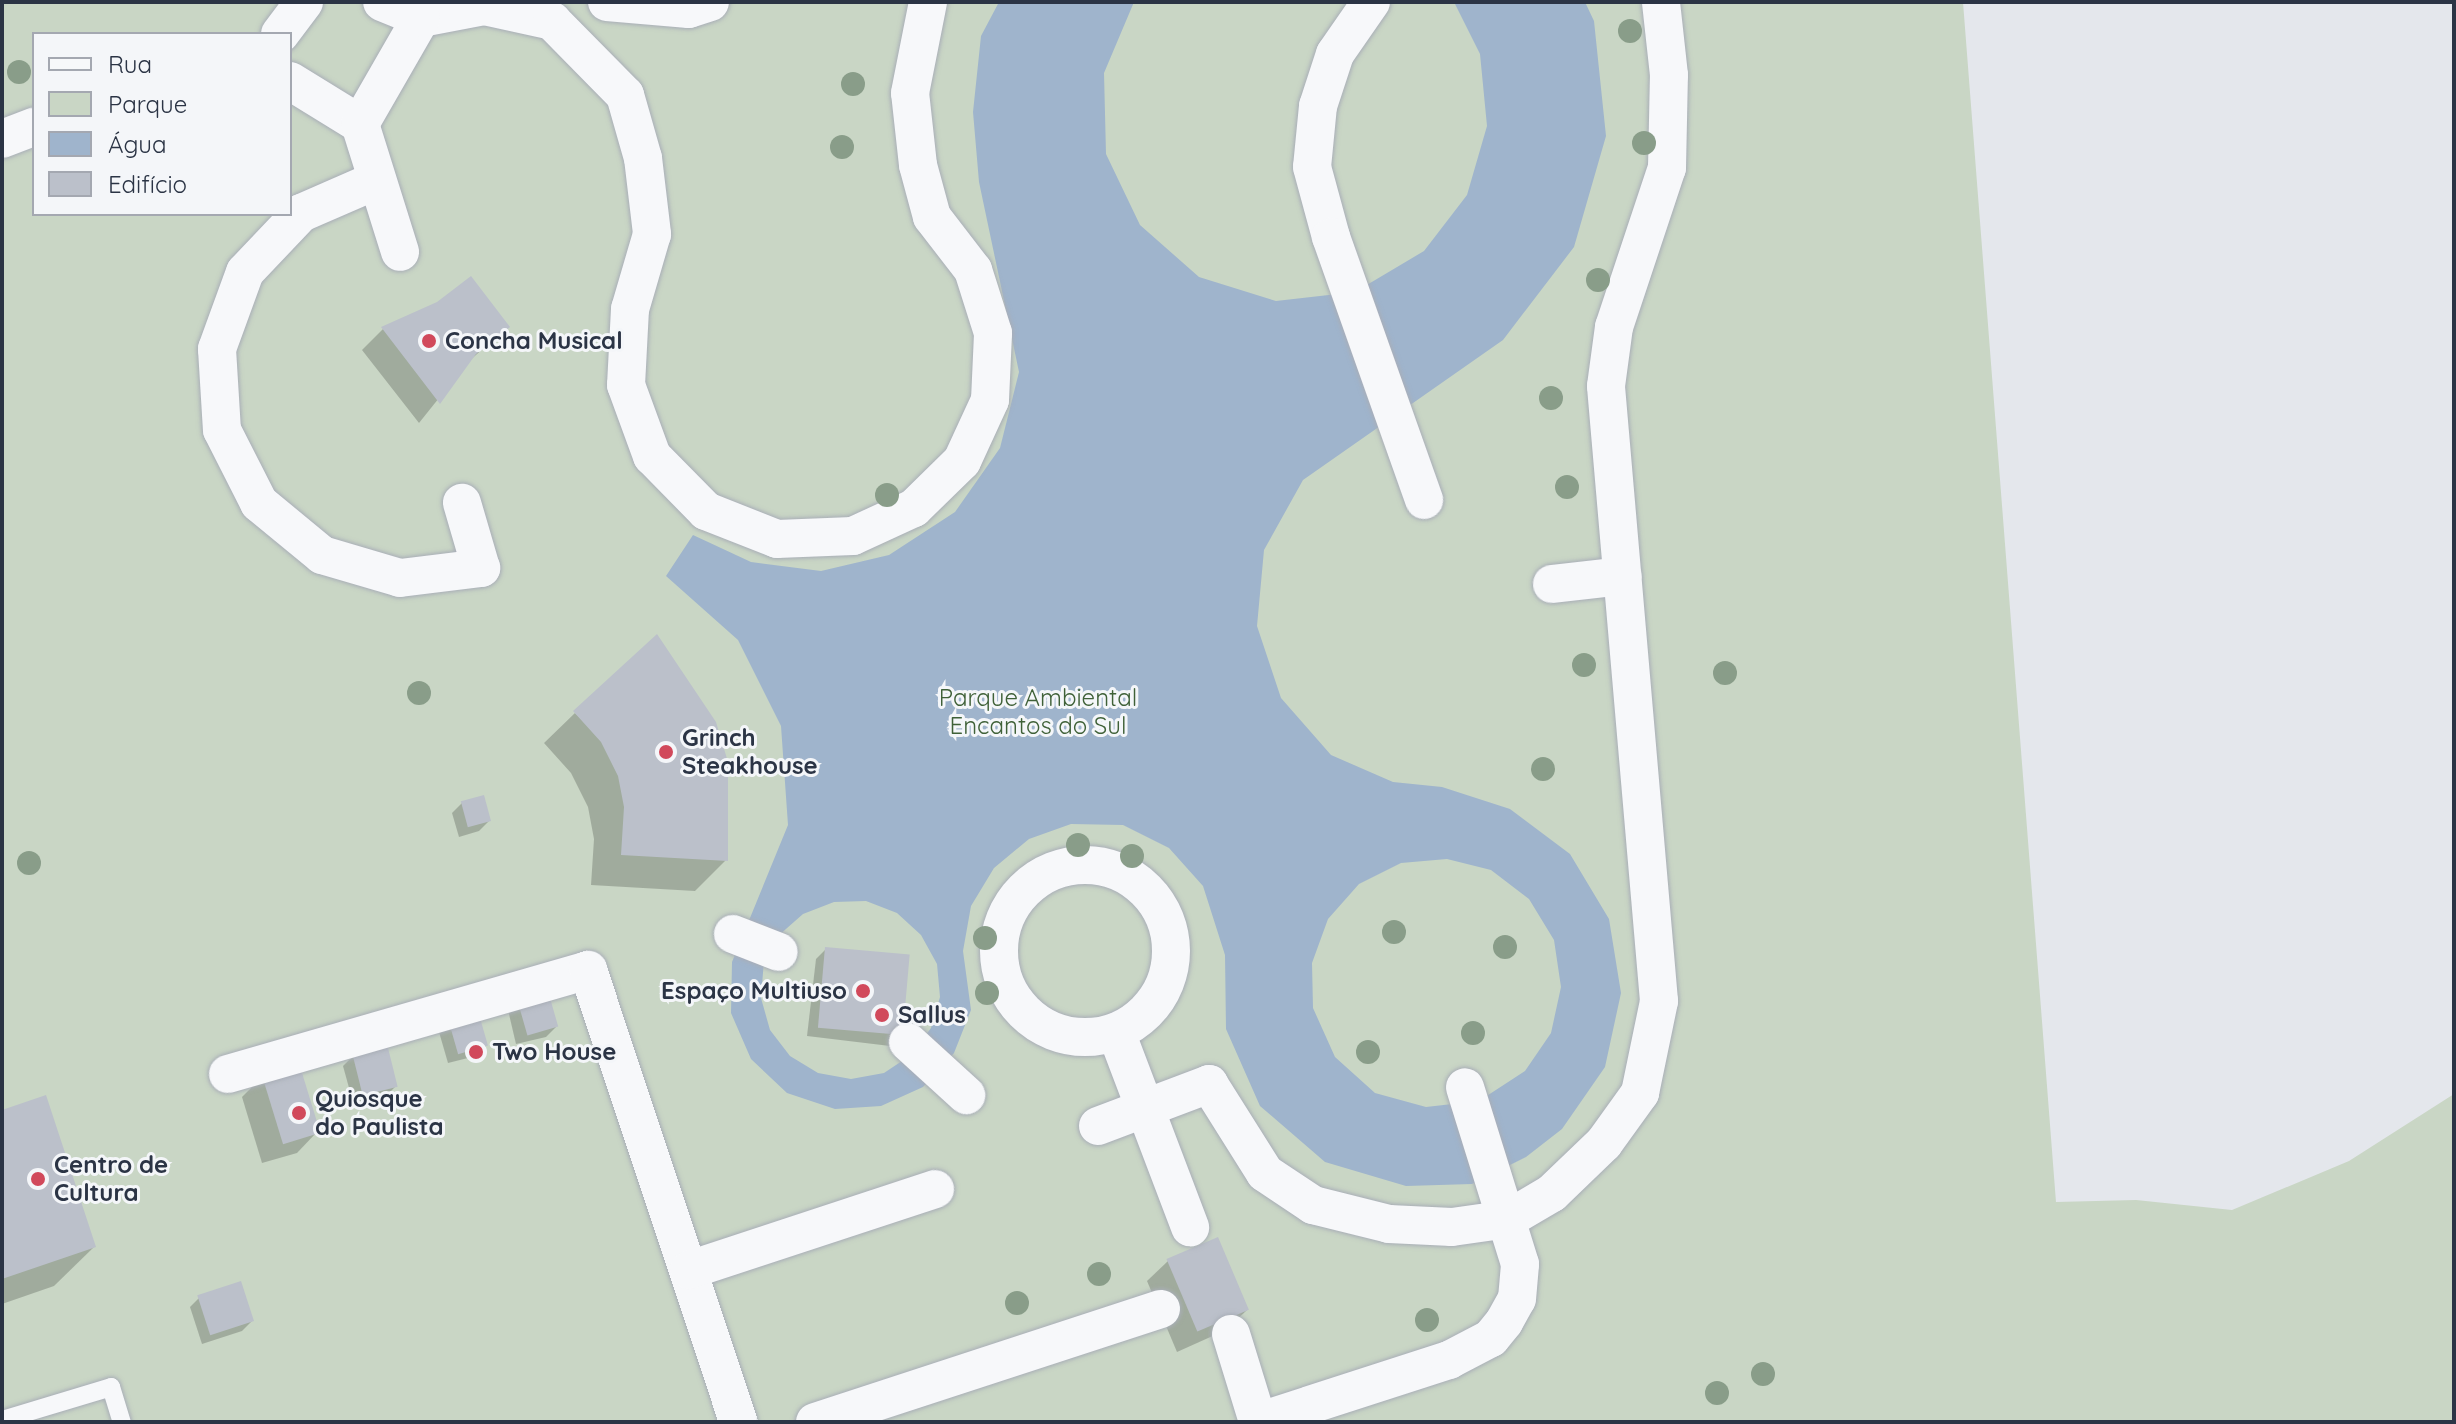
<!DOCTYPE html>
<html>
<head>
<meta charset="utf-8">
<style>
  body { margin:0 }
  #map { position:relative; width:2456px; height:1424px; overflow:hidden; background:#e4e7ec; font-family:Quicksand,sans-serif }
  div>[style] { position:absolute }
  .green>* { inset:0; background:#c9d6c5 }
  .water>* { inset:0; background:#9fb4cc }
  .shadow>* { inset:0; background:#0003 }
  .building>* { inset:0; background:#bbc0ca; transform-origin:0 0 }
  .roads { filter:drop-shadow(0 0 2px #a9aeb7) drop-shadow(0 0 2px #a9aeb7) }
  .lane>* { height:18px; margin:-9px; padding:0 9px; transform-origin:9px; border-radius:9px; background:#f7f8fa }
  .street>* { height:38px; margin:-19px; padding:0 19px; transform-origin:19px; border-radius:19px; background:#f7f8fa }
  .street>.ring { margin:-19px; padding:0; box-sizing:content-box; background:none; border:38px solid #f7f8fa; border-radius:50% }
  .trees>* { width:24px; height:24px; margin:-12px; border-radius:50%; background:#899d89 }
  .dots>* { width:22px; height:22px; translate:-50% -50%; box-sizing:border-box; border:4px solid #f4f6f9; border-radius:50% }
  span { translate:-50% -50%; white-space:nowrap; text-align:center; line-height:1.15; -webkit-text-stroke:6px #f4f6f9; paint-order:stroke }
  .poi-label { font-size:24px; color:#2b3445; font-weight:700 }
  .left { translate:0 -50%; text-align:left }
  .right { translate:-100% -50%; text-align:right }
  .park-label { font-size:24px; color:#3f6138 }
  .frame { position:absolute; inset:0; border:4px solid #2b3445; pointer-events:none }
  .legend { position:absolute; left:32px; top:32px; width:260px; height:184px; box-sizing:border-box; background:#f4f6f9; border:2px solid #a4a8b1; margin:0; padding:10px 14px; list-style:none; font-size:24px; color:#2b3445 }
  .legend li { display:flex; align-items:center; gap:16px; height:40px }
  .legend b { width:40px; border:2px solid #a4a8b1 }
</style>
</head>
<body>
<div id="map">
  <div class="green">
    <div style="clip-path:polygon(evenodd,2px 2px,1963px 2px,2056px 1202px,2136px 1200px,2232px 1210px,2349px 1161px,2454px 1094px,2454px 1422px,2px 1422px,2px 2px,34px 34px,290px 34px,290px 214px,34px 214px,34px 34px)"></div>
  </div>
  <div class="water">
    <div style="clip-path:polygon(evenodd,999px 2px,1134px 2px,1104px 73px,1106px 154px,1140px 225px,1199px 277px,1276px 301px,1355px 292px,1424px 251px,1467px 195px,1487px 126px,1480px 54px,1454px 2px,1585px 2px,1594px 21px,1606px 136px,1574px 247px,1503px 340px,1303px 480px,1264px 550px,1257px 626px,1281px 698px,1331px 755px,1393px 782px,1442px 787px,1510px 809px,1570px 854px,1609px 919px,1621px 993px,1605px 1067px,1562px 1129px,1526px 1157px,1472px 1184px,1406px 1186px,1325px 1162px,1260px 1106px,1226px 1029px,1225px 955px,1203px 886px,1169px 848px,1123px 825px,1071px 824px,1029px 839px,994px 868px,971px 906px,963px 951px,971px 1010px,954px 1053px,923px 1087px,881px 1106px,835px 1109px,787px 1093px,751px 1059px,731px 1013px,732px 962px,788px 825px,781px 726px,738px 640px,666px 576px,693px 535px,751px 562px,821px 571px,889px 555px,955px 512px,1000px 448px,1019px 372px,979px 182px,973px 112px,981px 36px,999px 2px,1447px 859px,1491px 870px,1529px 899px,1554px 940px,1561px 987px,1551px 1033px,1525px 1071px,1479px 1101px,1426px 1107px,1375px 1093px,1335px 1057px,1313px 1008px,1312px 963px,1328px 919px,1359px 884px,1401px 863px,1447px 859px,999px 2px,866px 901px,897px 913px,921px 935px,937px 964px,940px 997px,931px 1028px,911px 1055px,884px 1073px,851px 1079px,818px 1073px,790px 1056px,770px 1030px,761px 998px,764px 960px,778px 936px,803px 914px,834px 902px,866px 901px)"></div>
  </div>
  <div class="shadow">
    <div style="clip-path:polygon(438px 304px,507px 327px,467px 363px,419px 423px,362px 350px,383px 329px)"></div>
    <div style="clip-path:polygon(575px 713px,726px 860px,695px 891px,591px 885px,594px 839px,588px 807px,571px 773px,544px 743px)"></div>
    <div style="clip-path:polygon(462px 803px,489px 821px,479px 831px,459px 837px,452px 813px)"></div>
    <div style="clip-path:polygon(826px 949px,900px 1036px,890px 1046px,807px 1036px,816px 959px)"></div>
    <div style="clip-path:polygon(518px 1000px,556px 1027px,546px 1037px,516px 1044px,508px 1010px)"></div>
    <div style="clip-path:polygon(477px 1014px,486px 1046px,476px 1056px,448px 1063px,439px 1032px)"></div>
    <div style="clip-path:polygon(353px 1056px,396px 1086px,386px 1096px,354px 1106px,343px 1066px)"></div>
    <div style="clip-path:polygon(263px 1076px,317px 1132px,297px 1153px,262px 1163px,242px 1097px)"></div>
    <div style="clip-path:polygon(2px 1112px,94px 1247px,54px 1286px,2px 1304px)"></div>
    <div style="clip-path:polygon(1168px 1261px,1247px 1310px,1226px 1330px,1177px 1352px,1147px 1281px)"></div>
    <div style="clip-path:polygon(200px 1297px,252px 1321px,242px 1331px,202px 1344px,190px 1307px)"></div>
  </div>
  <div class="building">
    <div style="clip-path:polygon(471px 276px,510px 327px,476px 354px,440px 404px,381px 327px,437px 302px)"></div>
    <div style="clip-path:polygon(657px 634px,716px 722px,728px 762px,728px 861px,621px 855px,624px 807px,618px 776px,601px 742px,573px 711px)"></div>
    <div style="left:484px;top:795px;width:27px;height:24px;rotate:75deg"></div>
    <div style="left:825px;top:947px;width:85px;height:81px;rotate:5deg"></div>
    <div style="left:548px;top:991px;width:37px;height:32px;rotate:74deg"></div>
    <div style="left:478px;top:1011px;width:36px;height:31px;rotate:74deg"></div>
    <div style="left:387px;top:1044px;width:44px;height:36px;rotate:76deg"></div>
    <div style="left:299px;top:1063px;width:73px;height:39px;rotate:73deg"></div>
    <div style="clip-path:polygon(46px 1095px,96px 1247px,2px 1279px,2px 1110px)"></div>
    <div style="left:1218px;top:1237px;width:79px;height:56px;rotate:67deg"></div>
    <div style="left:241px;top:1281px;width:42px;height:46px;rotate:72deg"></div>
  </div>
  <div class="roads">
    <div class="lane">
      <div style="left:2px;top:1420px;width:114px;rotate:-16.8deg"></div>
      <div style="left:111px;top:1387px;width:37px;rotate:73deg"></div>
    </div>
    <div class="street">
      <div style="left:607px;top:2px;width:82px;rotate:4.9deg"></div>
      <div style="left:689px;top:9px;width:22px;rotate:-18deg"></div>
      <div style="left:1371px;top:2px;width:63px;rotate:124.7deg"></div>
      <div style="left:1335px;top:54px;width:55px;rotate:108.1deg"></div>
      <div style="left:1318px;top:106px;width:61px;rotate:95.6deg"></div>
      <div style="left:1312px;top:167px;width:73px;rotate:74.8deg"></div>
      <div style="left:1331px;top:237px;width:279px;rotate:70.5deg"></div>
      <div style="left:421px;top:18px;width:64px;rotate:-10.8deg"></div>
      <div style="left:484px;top:6px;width:70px;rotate:12.4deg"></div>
      <div style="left:552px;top:21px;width:104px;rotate:45.4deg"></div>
      <div style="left:625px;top:95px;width:66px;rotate:74.1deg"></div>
      <div style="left:643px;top:158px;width:77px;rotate:83.2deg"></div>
      <div style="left:652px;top:234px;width:78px;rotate:106.3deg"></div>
      <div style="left:630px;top:309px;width:76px;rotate:93deg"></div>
      <div style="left:626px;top:385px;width:76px;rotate:69.9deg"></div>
      <div style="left:652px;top:456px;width:77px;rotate:45.5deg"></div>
      <div style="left:706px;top:511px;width:76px;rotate:21.5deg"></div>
      <div style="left:777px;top:539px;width:76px;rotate:-2.3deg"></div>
      <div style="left:853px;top:536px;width:67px;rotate:-24.7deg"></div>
      <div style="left:914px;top:508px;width:67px;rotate:-44.4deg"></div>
      <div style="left:962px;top:461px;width:67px;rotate:-65.3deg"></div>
      <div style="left:990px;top:400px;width:67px;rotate:-87.4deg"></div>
      <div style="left:993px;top:333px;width:66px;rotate:-107.6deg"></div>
      <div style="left:973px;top:270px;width:67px;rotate:-127.7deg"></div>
      <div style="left:932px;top:217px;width:54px;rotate:-105.1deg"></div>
      <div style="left:918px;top:165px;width:72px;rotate:-96.3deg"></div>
      <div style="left:910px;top:93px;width:93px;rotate:-78.8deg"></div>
      <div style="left:280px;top:34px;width:40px;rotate:-53deg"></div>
      <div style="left:290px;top:81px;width:82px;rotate:31.6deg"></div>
      <div style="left:360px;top:124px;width:134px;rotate:72.6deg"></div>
      <div style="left:360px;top:124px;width:122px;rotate:-60.1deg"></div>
      <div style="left:421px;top:18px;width:42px;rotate:-157.7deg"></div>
      <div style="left:2px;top:139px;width:34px;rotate:-21deg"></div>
      <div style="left:377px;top:180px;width:83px;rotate:156.5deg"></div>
      <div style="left:301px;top:213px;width:81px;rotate:133.5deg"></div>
      <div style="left:245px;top:272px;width:82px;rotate:110deg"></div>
      <div style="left:217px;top:349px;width:81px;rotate:86.5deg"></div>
      <div style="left:222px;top:430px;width:82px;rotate:63.1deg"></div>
      <div style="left:259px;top:503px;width:82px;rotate:39.5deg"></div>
      <div style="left:322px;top:555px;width:81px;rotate:16.4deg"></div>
      <div style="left:400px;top:578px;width:82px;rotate:-7deg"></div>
      <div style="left:481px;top:568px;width:68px;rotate:-106.3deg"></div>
      <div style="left:1552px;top:584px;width:71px;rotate:-6.4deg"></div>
      <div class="ring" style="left:999px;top:865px;width:134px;height:134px"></div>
      <div style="left:733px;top:934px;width:49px;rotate:21.4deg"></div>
      <div style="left:1116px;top:1032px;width:209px;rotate:69.2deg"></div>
      <div style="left:908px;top:1042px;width:79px;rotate:42.4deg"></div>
      <div style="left:228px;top:1074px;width:375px;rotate:-16.1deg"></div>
      <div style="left:588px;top:970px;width:476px;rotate:71.6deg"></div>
      <div style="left:1098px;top:1126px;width:119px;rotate:-20.7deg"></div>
      <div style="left:1209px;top:1084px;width:105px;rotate:57.8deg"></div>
      <div style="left:1265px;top:1173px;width:58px;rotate:33.7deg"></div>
      <div style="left:1313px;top:1205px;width:78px;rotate:14deg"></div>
      <div style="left:1389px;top:1224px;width:63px;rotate:2.7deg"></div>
      <div style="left:1452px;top:1227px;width:57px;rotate:-8.1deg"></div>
      <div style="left:1508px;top:1219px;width:51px;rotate:-30.6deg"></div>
      <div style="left:1552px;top:1193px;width:72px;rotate:-43.9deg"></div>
      <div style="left:1604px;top:1143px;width:62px;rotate:-54.2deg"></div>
      <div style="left:1640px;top:1093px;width:94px;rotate:-78.3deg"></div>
      <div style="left:1659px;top:1001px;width:617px;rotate:-94.93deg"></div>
      <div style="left:1606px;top:386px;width:60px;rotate:-82.3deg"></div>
      <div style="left:1614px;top:327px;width:168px;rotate:-71.6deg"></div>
      <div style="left:1667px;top:168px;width:93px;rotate:-88.8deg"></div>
      <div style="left:1669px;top:75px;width:73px;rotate:-96.3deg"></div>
      <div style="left:689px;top:1270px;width:259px;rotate:-18.2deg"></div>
      <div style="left:1231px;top:1334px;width:92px;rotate:72.9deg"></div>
      <div style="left:815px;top:1422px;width:364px;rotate:-18.1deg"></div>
      <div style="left:1257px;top:1422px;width:202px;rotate:-17.9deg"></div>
      <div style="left:1449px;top:1360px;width:47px;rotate:-27.6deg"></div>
      <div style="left:1491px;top:1338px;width:21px;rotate:-51deg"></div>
      <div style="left:1504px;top:1322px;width:26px;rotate:-61deg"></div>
      <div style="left:1517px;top:1299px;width:35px;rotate:-85deg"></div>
      <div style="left:1520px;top:1264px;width:185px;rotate:-107.3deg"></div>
    </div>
  </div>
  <div class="trees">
    <div style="left:1630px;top:31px"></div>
    <div style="left:19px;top:72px"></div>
    <div style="left:853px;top:84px"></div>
    <div style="left:1644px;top:143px"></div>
    <div style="left:842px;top:147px"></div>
    <div style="left:1598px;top:280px"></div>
    <div style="left:1551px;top:398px"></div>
    <div style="left:1567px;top:487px"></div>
    <div style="left:887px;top:495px"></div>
    <div style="left:1584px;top:665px"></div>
    <div style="left:1725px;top:673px"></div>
    <div style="left:419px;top:693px"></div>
    <div style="left:1543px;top:769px"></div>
    <div style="left:1078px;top:845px"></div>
    <div style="left:1132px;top:856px"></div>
    <div style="left:29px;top:863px"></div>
    <div style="left:1394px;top:932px"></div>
    <div style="left:985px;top:938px"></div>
    <div style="left:1505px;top:947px"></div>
    <div style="left:987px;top:993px"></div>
    <div style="left:1473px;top:1033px"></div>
    <div style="left:1368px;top:1052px"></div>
    <div style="left:1099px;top:1274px"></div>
    <div style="left:1017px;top:1303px"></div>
    <div style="left:1427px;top:1320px"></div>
    <div style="left:1763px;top:1374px"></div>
    <div style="left:1717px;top:1393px"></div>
  </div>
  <div class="dots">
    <div style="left:429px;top:341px;background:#d1495b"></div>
    <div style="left:666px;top:752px;background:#d1495b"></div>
    <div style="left:863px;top:991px;background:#d1495b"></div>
    <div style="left:882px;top:1015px;background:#d1495b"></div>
    <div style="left:476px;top:1052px;background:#d1495b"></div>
    <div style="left:299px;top:1113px;background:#d1495b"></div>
    <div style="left:38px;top:1179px;background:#d1495b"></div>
  </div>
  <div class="poi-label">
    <span class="left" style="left:445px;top:341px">Concha Musical</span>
    <span class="left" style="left:682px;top:752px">Grinch<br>Steakhouse</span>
    <span class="right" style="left:847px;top:991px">Espaço Multiuso</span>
    <span class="left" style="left:898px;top:1015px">Sallus</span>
    <span class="left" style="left:492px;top:1052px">Two House</span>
    <span class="left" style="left:315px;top:1113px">Quiosque<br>do Paulista</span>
    <span class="left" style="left:54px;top:1179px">Centro de<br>Cultura</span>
  </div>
  <div class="park-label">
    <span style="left:1038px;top:712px">Parque Ambiental<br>Encantos do Sul</span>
  </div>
  <div class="frame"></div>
  <ul class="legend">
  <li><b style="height:10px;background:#f7f8fa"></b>Rua</li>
  <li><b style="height:22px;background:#c9d6c5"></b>Parque</li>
  <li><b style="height:22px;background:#9fb4cc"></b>Água</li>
  <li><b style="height:22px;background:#bbc0ca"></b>Edifício</li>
  </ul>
</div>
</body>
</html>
